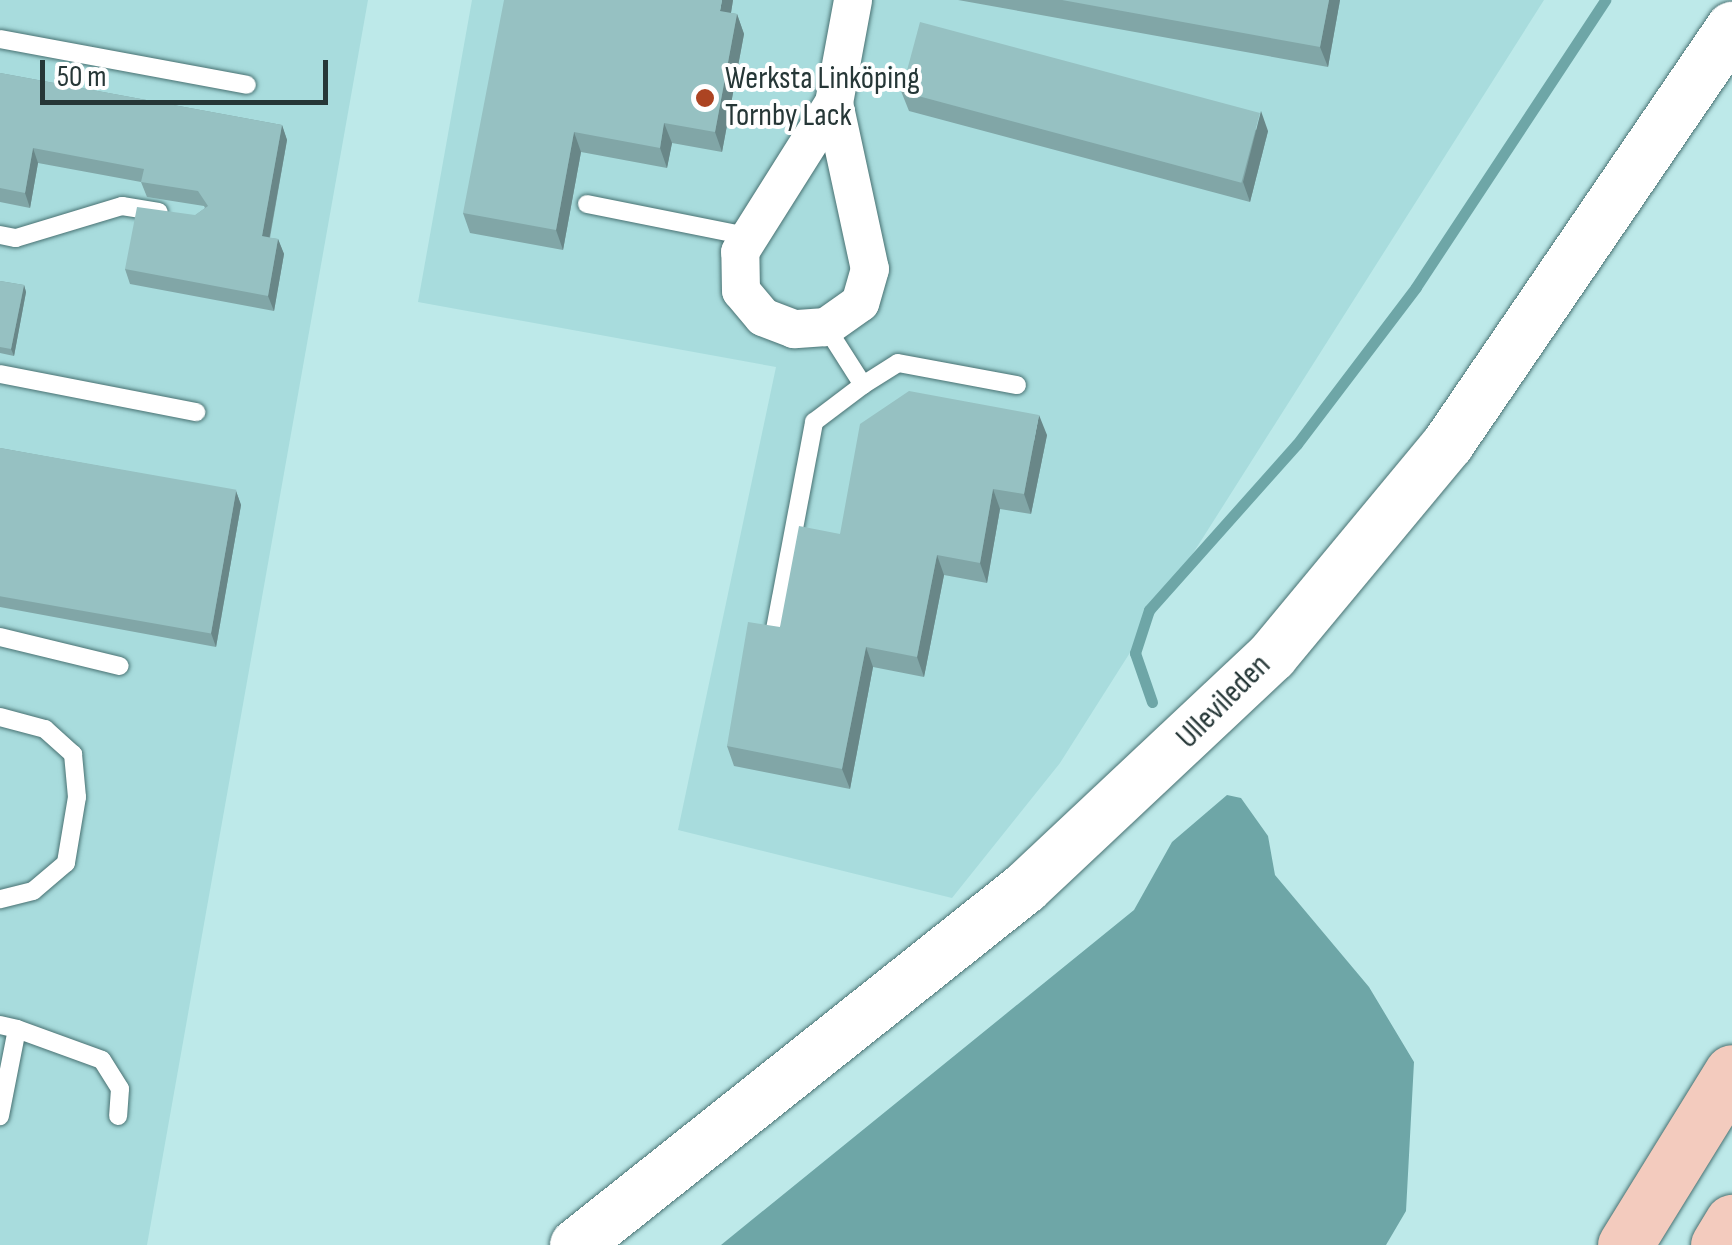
<!DOCTYPE html>
<html>
<head>
<meta charset="utf-8">
<style>
  body { margin:0 }
  #map { position:relative; width:1732px; height:1245px; overflow:hidden; background:#bde9e9; font-family:"Sofia Sans Condensed",sans-serif }
  div>[style] { position:absolute }
  .built>* { inset:0; background:#a8dcdd }
  .water>* { inset:0; background:#6ea6a7 }
  .stream>* { height:11px; margin:-5.5px; padding:0 5.5px; transform-origin:5.5px; border-radius:5.5px; background:#6ea6a7 }
  .roads { filter:drop-shadow(0 0 2px #487172) drop-shadow(0 0 2px #487172) }
  .lane>* { height:18px; margin:-9px; padding:0 9px; transform-origin:9px; border-radius:9px; background:#fff }
  .street>* { height:38px; margin:-19px; padding:0 19px; transform-origin:19px; border-radius:19px; background:#fff }
  .secondary>* { height:52px; margin:-26px; padding:0 26px; transform-origin:26px; border-radius:26px; background:#fff }
  .highway>* { height:55px; margin:-27.5px; padding:0 27.5px; transform-origin:27.5px; border-radius:27.5px; background:#f3cbbe }
  .wall>* { inset:0; background:#81a6a7 }
  .shaded-wall>* { inset:0; background:#698788 }
  .building>* { inset:0; background:#96c1c2; transform-origin:0 0 }
  .dots>* { width:28px; height:28px; translate:-50% -50%; box-sizing:border-box; border:5px solid #fff; border-radius:50% }
  span { translate:-50% -50%; white-space:nowrap; text-align:center; line-height:1.15; -webkit-text-stroke:8px #fff; paint-order:stroke }
  .poi-label { font-size:32px; color:#263737 }
  .left { translate:0 -50%; text-align:left }
  .street-label { font-size:32px; color:#263737 }
  .scale { position:absolute; left:40px; top:60px; width:288px; height:45px; box-sizing:border-box; border:5px solid #263737; border-top:0; padding-left:12px; font-size:30px; line-height:35px; white-space:nowrap; color:#263737; -webkit-text-stroke:8px #fff; paint-order:stroke }
</style>
</head>
<body>
<div id="map">
  <div class="built">
    <div style="clip-path:polygon(0 0,368px 0,147px 1245px,0 1245px)"></div>
    <div style="clip-path:polygon(472px 0,1544px 0,1060px 763px,952px 898px,678px 830px,776px 367px,418px 302px)"></div>
  </div>
  <div class="water">
    <div style="clip-path:polygon(1227px 795px,1241px 798px,1268px 836px,1275px 875px,1369px 987px,1414px 1062px,1406px 1211px,1386px 1245px,721px 1245px,1134px 910px,1172px 842px)"></div>
  </div>
  <div class="stream">
    <div style="left:1152px;top:702px;width:52px;rotate:-109.1deg"></div>
    <div style="left:1135px;top:653px;width:45px;rotate:-72deg"></div>
    <div style="left:1149px;top:610px;width:222px;rotate:-48.3deg"></div>
    <div style="left:1297px;top:444px;width:197px;rotate:-52.8deg"></div>
    <div style="left:1416px;top:287px;width:344px;rotate:-56.6deg"></div>
  </div>
  <div class="roads">
    <div class="lane">
      <div style="left:0;top:39px;width:251px;rotate:10.5deg"></div>
      <div style="left:587px;top:204px;width:163px;rotate:11.3deg"></div>
      <div style="left:0;top:235px;width:16px;rotate:11deg"></div>
      <div style="left:16px;top:238px;width:111px;rotate:-16.8deg"></div>
      <div style="left:122px;top:206px;width:37px;rotate:9deg"></div>
      <div style="left:826px;top:327px;width:69px;rotate:57.5deg"></div>
      <div style="left:863px;top:385px;width:41px;rotate:-32.2deg"></div>
      <div style="left:898px;top:363px;width:121px;rotate:10.5deg"></div>
      <div style="left:0;top:374px;width:200px;rotate:11deg"></div>
      <div style="left:775px;top:629px;width:211px;rotate:-79.3deg"></div>
      <div style="left:814px;top:422px;width:61px;rotate:-37.1deg"></div>
      <div style="left:0;top:637px;width:123px;rotate:13.6deg"></div>
      <div style="left:0;top:717px;width:47px;rotate:14.9deg"></div>
      <div style="left:45px;top:729px;width:38px;rotate:42deg"></div>
      <div style="left:73px;top:754px;width:43px;rotate:84.7deg"></div>
      <div style="left:77px;top:797px;width:67px;rotate:99.5deg"></div>
      <div style="left:66px;top:863px;width:43px;rotate:139.7deg"></div>
      <div style="left:33px;top:891px;width:34px;rotate:166deg"></div>
      <div style="left:0;top:1025px;width:17px;rotate:13deg"></div>
      <div style="left:17px;top:1029px;width:89px;rotate:101.1deg"></div>
      <div style="left:17px;top:1029px;width:90px;rotate:20deg"></div>
      <div style="left:102px;top:1060px;width:34px;rotate:58deg"></div>
      <div style="left:120px;top:1089px;width:27px;rotate:94deg"></div>
    </div>
    <div class="street">
      <div style="left:834px;top:103px;width:170px;rotate:77.8deg"></div>
      <div style="left:870px;top:269px;width:35px;rotate:106deg"></div>
      <div style="left:860px;top:303px;width:42px;rotate:144.8deg"></div>
      <div style="left:826px;top:327px;width:32px;rotate:176deg"></div>
      <div style="left:794px;top:329px;width:33px;rotate:-159deg"></div>
      <div style="left:763px;top:317px;width:34px;rotate:-130deg"></div>
      <div style="left:741px;top:291px;width:39px;rotate:-91deg"></div>
      <div style="left:740px;top:252px;width:176px;rotate:-57.8deg"></div>
      <div style="left:834px;top:103px;width:105px;rotate:-79.5deg"></div>
    </div>
    <div class="secondary">
      <div style="left:576px;top:1245px;width:574px;rotate:-38.49deg"></div>
      <div style="left:1025px;top:888px;width:339px;rotate:-43.2deg"></div>
      <div style="left:1272px;top:656px;width:276px;rotate:-50.3deg"></div>
      <div style="left:1448px;top:444px;width:504px;rotate:-55.68deg"></div>
    </div>
    <div class="highway">
      <div style="left:1625px;top:1245px;width:203px;rotate:-58.3deg"></div>
      <div style="left:1718px;top:1245px;width:27px;rotate:-59deg"></div>
    </div>
  </div>
  <div class="wall">
    <div style="clip-path:polygon(733px 0,731px 13px,737px 14px,744px 34px,722px 152px,672px 143px,667px 168px,581px 152px,563px 250px,470px 233px,463px 213px)"></div>
    <div style="clip-path:polygon(958px 0,1340px 0,1328px 67px)"></div>
    <div style="clip-path:polygon(0 73px,282px 125px,287px 140px,270px 238px,278px 239px,284px 254px,274px 311px,130px 284px,125px 269px,205px 208px,204px 206px,147px 197px,141px 182px,38px 163px,30px 208px,0 202px)"></div>
    <div style="clip-path:polygon(901px 91px,1268px 131px,1250px 202px,909px 111px)"></div>
    <div style="clip-path:polygon(0 281px,24px 285px,26px 292px,14px 356px,0 353px)"></div>
    <div style="clip-path:polygon(1047px 435px,1031px 514px,1000px 509px,987px 583px,944px 575px,924px 677px,873px 667px,850px 789px,734px 766px,727px 746px,780px 627px,840px 534px)"></div>
    <div style="clip-path:polygon(0 448px,236px 491px,241px 505px,216px 647px,0 607px)"></div>
  </div>
  <div class="shaded-wall">
    <div style="clip-path:polygon(722px 0,733px 0,728px 31px,720px 11px)"></div>
    <div style="clip-path:polygon(1329px 0,1340px 0,1328px 67px,1320px 47px)"></div>
    <div style="clip-path:polygon(737px 14px,744px 34px,722px 152px,715px 132px)"></div>
    <div style="clip-path:polygon(1261px 111px,1268px 131px,1250px 202px,1243px 182px)"></div>
    <div style="clip-path:polygon(664px 123px,672px 143px,667px 168px,660px 148px)"></div>
    <div style="clip-path:polygon(282px 125px,287px 140px,267px 251px,262px 236px)"></div>
    <div style="clip-path:polygon(574px 132px,581px 152px,563px 250px,556px 230px)"></div>
    <div style="clip-path:polygon(33px 148px,38px 163px,30px 208px,25px 193px)"></div>
    <div style="clip-path:polygon(278px 239px,284px 254px,274px 311px,268px 296px)"></div>
    <div style="clip-path:polygon(24px 285px,26px 292px,14px 356px,11px 349px)"></div>
    <div style="clip-path:polygon(1039px 415px,1047px 435px,1031px 514px,1024px 494px)"></div>
    <div style="clip-path:polygon(993px 489px,1000px 509px,987px 583px,980px 563px)"></div>
    <div style="clip-path:polygon(236px 491px,241px 505px,216px 647px,211px 633px)"></div>
    <div style="clip-path:polygon(937px 555px,944px 575px,924px 677px,917px 657px)"></div>
    <div style="clip-path:polygon(866px 647px,873px 667px,850px 789px,842px 769px)"></div>
  </div>
  <div class="building">
    <div style="clip-path:polygon(504px 0,722px 0,720px 11px,737px 14px,715px 132px,664px 123px,660px 148px,574px 132px,556px 230px,463px 213px)"></div>
    <div style="clip-path:polygon(1062px 0,1329px 0,1320px 47px)"></div>
    <div style="left:920px;top:22px;width:352px;height:72px;rotate:15deg"></div>
    <div style="clip-path:polygon(0 73px,282px 125px,262px 236px,278px 239px,268px 296px,125px 269px,137px 207px,195px 215px,208px 206px,198px 191px,141px 182px,144px 169px,33px 148px,25px 193px,0 188px)"></div>
    <div style="clip-path:polygon(0 281px,24px 285px,11px 349px,0 347px)"></div>
    <div style="clip-path:polygon(909px 391px,1039px 415px,1024px 494px,993px 489px,980px 563px,937px 555px,917px 657px,866px 647px,842px 769px,727px 746px,748px 622px,780px 627px,799px 526px,840px 534px,860px 424px)"></div>
    <div style="left:0;top:448px;width:240px;height:146px;rotate:10deg"></div>
  </div>
  <div class="dots">
    <div style="left:705px;top:98px;background:#ac4422"></div>
  </div>
  <div class="poi-label">
    <span class="left" style="left:725px;top:98px">Werksta Linköping<br>Tornby Lack</span>
  </div>
  <div class="street-label">
    <span style="left:1224px;top:702px;rotate:-45deg">Ullevileden</span>
  </div>
  <div class="scale">50 m</div>
</div>
</body>
</html>
